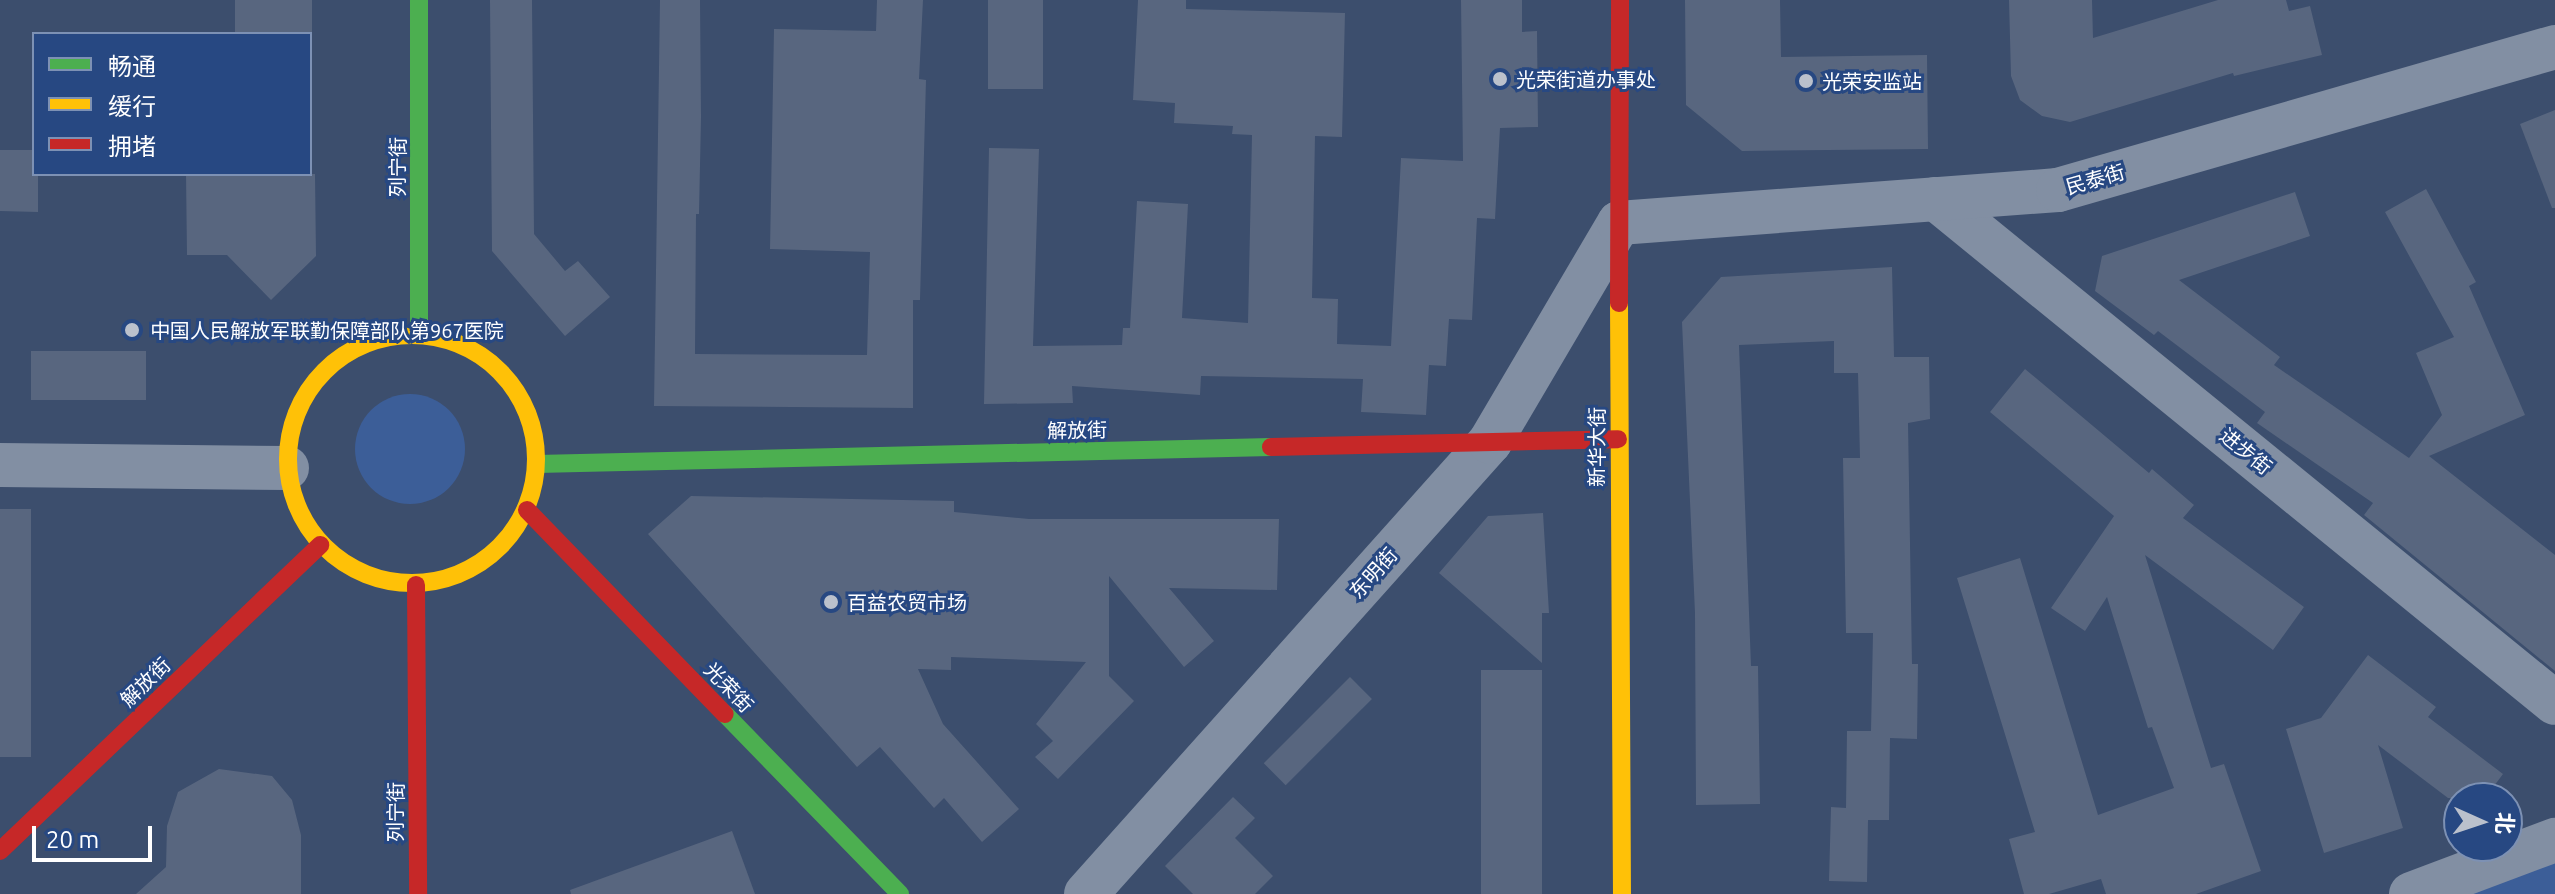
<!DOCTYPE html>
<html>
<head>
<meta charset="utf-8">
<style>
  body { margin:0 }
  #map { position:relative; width:2555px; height:894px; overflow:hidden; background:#3c4e6d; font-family:Ubuntu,"Noto Sans SC",sans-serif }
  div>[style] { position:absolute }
  .green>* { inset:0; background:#3c5e98 }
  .round { border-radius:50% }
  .building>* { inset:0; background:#58667f; transform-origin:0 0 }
  .street>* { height:44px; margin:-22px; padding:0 22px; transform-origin:22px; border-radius:22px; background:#828fa3 }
  .fast>* { height:18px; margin:-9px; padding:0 9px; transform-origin:9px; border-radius:9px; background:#4caf50 }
  .slow>* { height:18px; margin:-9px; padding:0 9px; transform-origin:9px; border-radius:9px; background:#ffc107 }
  .slow>.ring { margin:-9px; padding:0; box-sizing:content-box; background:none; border:18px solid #ffc107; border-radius:50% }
  .jam>* { height:18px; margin:-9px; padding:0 9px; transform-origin:9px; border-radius:9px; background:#c62828 }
  .dots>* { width:22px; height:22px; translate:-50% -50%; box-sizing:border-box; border:4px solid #274882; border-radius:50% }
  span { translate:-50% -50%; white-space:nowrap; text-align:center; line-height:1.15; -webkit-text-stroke:6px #274882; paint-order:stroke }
  .poi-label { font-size:20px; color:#fff }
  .left { translate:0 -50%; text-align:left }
  .street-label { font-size:20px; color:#fff }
  .legend { position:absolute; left:32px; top:32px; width:280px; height:144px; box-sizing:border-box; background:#274882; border:2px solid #7d91b4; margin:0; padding:10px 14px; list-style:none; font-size:24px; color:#fff }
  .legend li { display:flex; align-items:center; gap:16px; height:40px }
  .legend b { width:40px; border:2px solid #7d91b4 }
  .north { position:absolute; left:2443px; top:782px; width:80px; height:80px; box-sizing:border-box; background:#274882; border:2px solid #7d91b4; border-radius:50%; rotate:93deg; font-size:22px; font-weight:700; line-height:32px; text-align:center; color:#fff }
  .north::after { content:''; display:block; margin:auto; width:28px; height:36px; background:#bbc1cc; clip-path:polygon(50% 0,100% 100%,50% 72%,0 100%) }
  .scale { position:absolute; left:32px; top:826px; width:120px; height:36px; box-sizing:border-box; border:4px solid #fff; border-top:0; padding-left:10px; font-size:24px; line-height:28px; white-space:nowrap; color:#fff; -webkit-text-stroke:6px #274882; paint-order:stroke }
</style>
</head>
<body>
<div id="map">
  <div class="green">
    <div class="round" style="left:355px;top:394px;width:110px;height:110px"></div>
    <div style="clip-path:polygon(2555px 856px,2555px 894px,2456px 894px)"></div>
  </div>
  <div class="building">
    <div style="left:235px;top:0;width:77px;height:34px"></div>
    <div style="clip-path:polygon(490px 0,532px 0,534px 234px,565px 271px,578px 261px,610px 297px,565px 336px,492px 251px)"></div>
    <div style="clip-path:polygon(660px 0,700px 0,701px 117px,699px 214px,696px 214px,695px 354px,867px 355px,870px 252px,770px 249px,774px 29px,876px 31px,877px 0,923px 0,919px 79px,926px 80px,920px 300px,913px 300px,913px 408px,654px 406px)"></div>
    <div style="left:988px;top:0;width:55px;height:89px"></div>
    <div style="clip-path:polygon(1138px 0,1186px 0,1186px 9px,1345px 13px,1342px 137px,1315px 136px,1312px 298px,1338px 299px,1337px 344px,1391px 346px,1401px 158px,1463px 161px,1461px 0,1522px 0,1522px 32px,1537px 31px,1538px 127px,1500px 128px,1495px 219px,1477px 218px,1472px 320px,1449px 319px,1446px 366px,1429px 365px,1426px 415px,1361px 412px,1363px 379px,1201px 376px,1200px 395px,1072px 386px,1073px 403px,984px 404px,989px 148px,1039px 149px,1033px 346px,1122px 345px,1123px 328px,1130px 328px,1137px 201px,1188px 204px,1182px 318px,1248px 323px,1252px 135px,1232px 134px,1233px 126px,1174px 123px,1175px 103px,1133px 100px)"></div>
    <div style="clip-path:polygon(1685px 0,1780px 0,1781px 57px,1927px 55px,1928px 149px,1742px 151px,1686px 105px)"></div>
    <div style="clip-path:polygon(2009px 0,2092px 0,2093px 38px,2218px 0,2286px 0,2289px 11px,2310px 6px,2322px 55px,2234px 76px,2233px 73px,2070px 122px,2042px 116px,2020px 100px,2011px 76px)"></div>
    <div style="clip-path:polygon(2555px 110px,2555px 208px,2552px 208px,2520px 124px)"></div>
    <div style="clip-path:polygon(0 150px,34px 150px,34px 174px,38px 174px,38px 212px,0 211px)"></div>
    <div style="clip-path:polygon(186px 174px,315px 174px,316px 256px,271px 300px,227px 255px,187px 255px)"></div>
    <div style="clip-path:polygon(2426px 189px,2476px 282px,2469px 286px,2525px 415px,2429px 456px,2555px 555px,2555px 671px,2364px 515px,2373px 503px,2257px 423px,2265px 412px,2158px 331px,2154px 335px,2095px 291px,2102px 256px,2295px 192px,2310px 236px,2179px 280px,2280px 357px,2274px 365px,2409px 458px,2442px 415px,2416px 353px,2454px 337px,2385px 212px)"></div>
    <div style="clip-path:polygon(1892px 267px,1894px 357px,1929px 357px,1930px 419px,1908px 423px,1912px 664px,1918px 664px,1917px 739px,1890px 738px,1889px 820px,1868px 820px,1867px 882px,1829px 881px,1831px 807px,1846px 808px,1847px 731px,1871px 731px,1873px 633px,1846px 633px,1843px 458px,1860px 458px,1858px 373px,1834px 373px,1834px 341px,1739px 345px,1751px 666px,1758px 666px,1760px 804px,1696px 805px,1695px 613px,1682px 322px,1721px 277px)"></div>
    <div style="left:31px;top:351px;width:115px;height:49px"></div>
    <div style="clip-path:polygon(2025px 369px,2149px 473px,2152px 469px,2194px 505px,2183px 518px,2304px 607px,2273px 650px,2145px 555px,2211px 768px,2224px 764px,2261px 871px,2196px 894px,2106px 894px,2101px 879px,2049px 894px,2024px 894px,2009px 839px,2035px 832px,1957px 578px,2020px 558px,2098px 815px,2174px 788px,2152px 727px,2148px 728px,2107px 597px,2085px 631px,2051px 608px,2114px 516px,1990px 412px)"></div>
    <div style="clip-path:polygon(691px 496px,954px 501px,954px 512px,1029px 519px,1279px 519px,1277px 590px,1169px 588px,1214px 641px,1184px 667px,1109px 576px,1109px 676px,1134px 701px,1058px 779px,1035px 757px,1053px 741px,1036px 724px,1086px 662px,951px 657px,951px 670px,918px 669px,943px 724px,1019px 809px,982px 842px,944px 798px,934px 808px,880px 747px,857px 767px,648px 534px)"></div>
    <div style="left:0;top:509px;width:31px;height:248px"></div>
    <div style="clip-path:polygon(1543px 513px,1549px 613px,1542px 613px,1542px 663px,1439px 573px,1488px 516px)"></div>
    <div style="clip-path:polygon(2368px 655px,2436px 707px,2428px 717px,2503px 774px,2485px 798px,2448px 798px,2378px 745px,2403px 828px,2324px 853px,2286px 729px,2321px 718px)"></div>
    <div style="left:1542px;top:670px;width:224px;height:61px;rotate:90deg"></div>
    <div style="left:1350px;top:677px;width:31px;height:122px;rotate:45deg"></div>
    <div style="clip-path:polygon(219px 769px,272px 776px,292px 800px,301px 835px,301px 894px,136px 894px,166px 867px,167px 826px,178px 792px)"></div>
    <div style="clip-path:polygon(1233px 797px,1255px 818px,1235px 838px,1273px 876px,1255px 894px,1193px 894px,1165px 866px)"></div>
    <div style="clip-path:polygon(732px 831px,755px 894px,571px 894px,570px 890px)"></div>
  </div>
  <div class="street">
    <div style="left:1936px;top:199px;width:798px;rotate:39.15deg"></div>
    <div style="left:0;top:465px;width:287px;rotate:0.6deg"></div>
    <div style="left:1086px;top:894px;width:606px;rotate:-48.21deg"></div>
    <div style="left:1490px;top:442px;width:254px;rotate:-59.5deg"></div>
    <div style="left:1619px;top:223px;width:440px;rotate:-4.3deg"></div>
    <div style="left:2058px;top:190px;width:517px;rotate:-16.05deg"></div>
    <div style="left:2411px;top:894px;width:154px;rotate:-20.6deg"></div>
  </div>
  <div class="fast">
    <div style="left:419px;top:0;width:334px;rotate:90deg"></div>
    <div style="left:537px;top:464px;width:734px;rotate:-1.33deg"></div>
    <div style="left:725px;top:714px;width:251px;rotate:45.8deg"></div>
  </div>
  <div class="slow">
    <div style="left:1619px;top:303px;width:591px;rotate:89.71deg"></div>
    <div class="ring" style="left:288px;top:335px;width:230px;height:230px"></div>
  </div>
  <div class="jam">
    <div style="left:1619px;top:303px;width:303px;rotate:-89.8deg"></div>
    <div style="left:1271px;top:447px;width:347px;rotate:-1.3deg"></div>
    <div style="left:527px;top:510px;width:284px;rotate:45.9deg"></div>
    <div style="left:416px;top:585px;width:309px;rotate:89.6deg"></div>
    <div style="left:0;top:851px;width:443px;rotate:-43.7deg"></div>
  </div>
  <div class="dots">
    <div style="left:1500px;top:79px;background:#bbc1cc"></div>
    <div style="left:1806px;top:81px;background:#bbc1cc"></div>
    <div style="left:132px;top:330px;background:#bbc1cc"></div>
    <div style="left:831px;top:602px;background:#bbc1cc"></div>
  </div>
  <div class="poi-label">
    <span class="left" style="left:1516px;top:79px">光荣街道办事处</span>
    <span class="left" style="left:1822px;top:81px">光荣安监站</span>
    <span class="left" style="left:150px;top:330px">中国人民解放军联勤保障部队第967医院</span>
    <span class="left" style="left:847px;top:602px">百益农贸市场</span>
  </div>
  <div class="street-label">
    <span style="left:397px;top:167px;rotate:-90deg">列宁街</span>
    <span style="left:2095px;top:179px;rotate:-16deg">民泰街</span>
    <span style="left:1077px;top:430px;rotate:-1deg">解放街</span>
    <span style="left:1596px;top:447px;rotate:-90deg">新华大街</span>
    <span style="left:2246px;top:451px;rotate:39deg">进步街</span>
    <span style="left:1373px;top:573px;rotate:-48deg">东明街</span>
    <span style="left:145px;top:682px;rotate:-44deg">解放街</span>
    <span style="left:729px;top:687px;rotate:46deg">光荣街</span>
    <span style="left:395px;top:812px;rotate:-90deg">列宁街</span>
  </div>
  <ul class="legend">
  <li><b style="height:10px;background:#4caf50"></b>畅通</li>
  <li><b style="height:10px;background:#ffc107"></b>缓行</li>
  <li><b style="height:10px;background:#c62828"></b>拥堵</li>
  </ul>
  <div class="north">北</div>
  <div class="scale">20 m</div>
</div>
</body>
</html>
